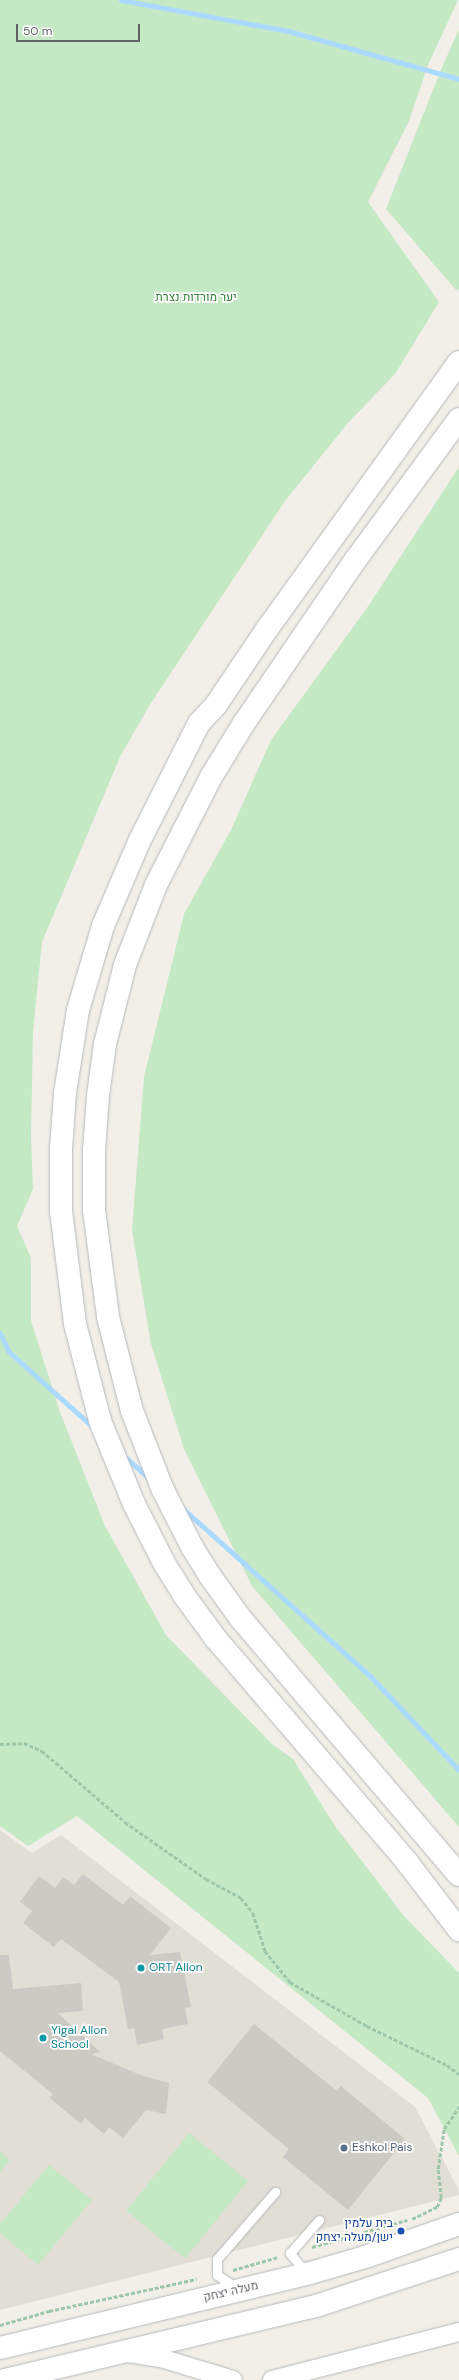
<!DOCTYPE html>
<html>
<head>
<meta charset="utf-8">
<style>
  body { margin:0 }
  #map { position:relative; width:459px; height:2380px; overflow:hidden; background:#f1efe8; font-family:"DM Sans",Heebo,sans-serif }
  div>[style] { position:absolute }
  .education>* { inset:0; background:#e1ded6 }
  .green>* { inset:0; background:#c5e8c5; transform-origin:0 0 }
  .stream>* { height:5px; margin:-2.5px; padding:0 2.5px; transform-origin:2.5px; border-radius:2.5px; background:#aadaff }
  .building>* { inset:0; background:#cccac5 }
  .path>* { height:2.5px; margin-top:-1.25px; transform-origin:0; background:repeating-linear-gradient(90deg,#9cc7a9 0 4px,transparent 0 6px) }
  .roads { filter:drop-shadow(0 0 1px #b5b8bc) drop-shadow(0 0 1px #b5b8bc) }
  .service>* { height:9px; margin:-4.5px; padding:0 4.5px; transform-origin:4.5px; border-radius:4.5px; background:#fff }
  .minor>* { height:18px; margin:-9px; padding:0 9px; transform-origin:9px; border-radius:9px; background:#fff }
  .secondary>* { height:22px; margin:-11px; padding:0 11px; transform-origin:11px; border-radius:11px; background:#fff }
  .dots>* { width:11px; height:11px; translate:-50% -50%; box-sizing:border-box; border:2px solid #fff; border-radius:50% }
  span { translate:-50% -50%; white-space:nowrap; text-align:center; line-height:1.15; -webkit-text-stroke:3.5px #fff; paint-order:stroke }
  .park-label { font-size:12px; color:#348238 }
  .culture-label { font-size:12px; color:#0d838f }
  .left { translate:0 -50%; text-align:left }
  .service-label { font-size:12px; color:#4e5e75 }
  .transit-label { font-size:12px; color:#164399 }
  .right { translate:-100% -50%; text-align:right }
  .street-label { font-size:12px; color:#5f6368 }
  .scale { position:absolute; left:16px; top:24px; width:124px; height:18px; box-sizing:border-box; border:2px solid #5f6368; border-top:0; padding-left:5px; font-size:12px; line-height:14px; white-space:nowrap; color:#5f6368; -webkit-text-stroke:3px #fff; paint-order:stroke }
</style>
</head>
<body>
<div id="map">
  <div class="education">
    <div style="clip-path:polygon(0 1830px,32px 1853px,61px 1835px,415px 2107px,459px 2190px,459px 2195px,0 2310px)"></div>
  </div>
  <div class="green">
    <div style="clip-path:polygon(0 0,458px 0,428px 65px,409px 121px,368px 202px,439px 302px,395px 374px,347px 424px,285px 501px,149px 706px,120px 757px,42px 942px,33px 1032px,31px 1137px,33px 1189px,17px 1226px,31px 1258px,31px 1321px,60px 1412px,105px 1526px,166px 1635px,273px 1745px,293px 1759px,335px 1826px,404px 1916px,459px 1973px,459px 2156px,428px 2098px,77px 1816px,28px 1846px,0 1826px)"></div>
    <div style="clip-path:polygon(459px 29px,459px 288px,457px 291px,386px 209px,440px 72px)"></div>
    <div style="clip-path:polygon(459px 467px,459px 1827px,252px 1586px,184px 1449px,151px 1344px,132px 1230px,144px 1077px,184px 914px,231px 830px,271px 740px,367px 608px)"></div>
    <div style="left:189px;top:2133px;width:76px;height:100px;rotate:39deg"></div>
    <div style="clip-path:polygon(0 2151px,10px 2160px,0 2172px)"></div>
    <div style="clip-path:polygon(49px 2165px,92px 2200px,38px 2265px,0 2233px,0 2224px)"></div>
  </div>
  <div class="stream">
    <div style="left:121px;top:0;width:170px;rotate:10.5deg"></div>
    <div style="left:288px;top:31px;width:178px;rotate:15.7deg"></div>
    <div style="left:0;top:1333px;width:21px;rotate:65deg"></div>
    <div style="left:9px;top:1352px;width:115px;rotate:41.8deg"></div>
    <div style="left:123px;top:1455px;width:36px;rotate:42deg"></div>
    <div style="left:181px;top:1507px;width:255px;rotate:41.8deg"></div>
    <div style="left:371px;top:1677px;width:128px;rotate:46.6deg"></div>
  </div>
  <div class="building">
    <div style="clip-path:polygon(83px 1874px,123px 1905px,130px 1896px,171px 1928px,150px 1955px,180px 1952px,191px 2007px,185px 2008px,188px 2024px,162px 2029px,164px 2039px,137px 2045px,134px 2028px,128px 2029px,119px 1982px,61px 1939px,54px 1947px,23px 1923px,32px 1911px,20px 1902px,39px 1876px,55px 1888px,63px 1877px,74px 1885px)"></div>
    <div style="clip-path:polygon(0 1955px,9px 1955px,13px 1989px,81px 1983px,83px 2011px,58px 2013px,100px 2052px,91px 2054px,143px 2076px,169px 2083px,166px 2114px,146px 2110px,123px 2138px,109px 2127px,104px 2134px,85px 2118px,81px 2124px,50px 2098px,53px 2094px,0 2051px)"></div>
    <div style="clip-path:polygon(254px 2024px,337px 2091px,341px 2086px,405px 2139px,348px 2210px,283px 2157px,289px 2149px,207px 2082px)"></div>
  </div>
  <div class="path">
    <div style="left:0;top:1744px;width:24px;rotate:-2deg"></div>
    <div style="left:24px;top:1743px;width:20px;rotate:24deg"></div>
    <div style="left:42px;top:1751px;width:109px;rotate:40.5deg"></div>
    <div style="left:125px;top:1822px;width:99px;rotate:35.1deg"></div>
    <div style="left:206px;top:1879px;width:40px;rotate:28deg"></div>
    <div style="left:241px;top:1898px;width:19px;rotate:51deg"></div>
    <div style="left:253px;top:1913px;width:40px;rotate:72deg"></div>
    <div style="left:265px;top:1951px;width:40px;rotate:51deg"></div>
    <div style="left:290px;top:1982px;width:89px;rotate:29.7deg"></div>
    <div style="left:367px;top:2026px;width:89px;rotate:26deg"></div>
    <div style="left:447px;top:2065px;width:15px;rotate:37deg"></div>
    <div style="left:412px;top:2219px;width:28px;rotate:-26deg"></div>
    <div style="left:437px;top:2207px;width:10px;rotate:-66deg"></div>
    <div style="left:441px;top:2198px;width:29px;rotate:-96deg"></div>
    <div style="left:438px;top:2169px;width:40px;rotate:-81.5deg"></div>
    <div style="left:444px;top:2129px;width:27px;rotate:-56deg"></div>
    <div style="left:312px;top:2247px;width:99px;rotate:-15.9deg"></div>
    <div style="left:233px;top:2270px;width:47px;rotate:-16.1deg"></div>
    <div style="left:0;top:2325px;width:51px;rotate:-15.9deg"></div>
    <div style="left:49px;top:2311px;width:151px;rotate:-12.2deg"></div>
  </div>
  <div class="roads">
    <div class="service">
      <div style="left:306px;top:2273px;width:26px;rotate:-129deg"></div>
      <div style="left:290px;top:2253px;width:44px;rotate:-48.7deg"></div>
      <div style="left:238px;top:2289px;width:25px;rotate:-146deg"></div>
      <div style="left:217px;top:2275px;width:16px;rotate:-90deg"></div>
      <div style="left:217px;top:2259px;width:89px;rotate:-49.1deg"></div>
    </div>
    <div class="minor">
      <div style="left:128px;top:2353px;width:36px;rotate:9deg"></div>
      <div style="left:164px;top:2359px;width:72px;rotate:16.9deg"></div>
      <div style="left:272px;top:2380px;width:193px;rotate:-14.4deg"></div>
    </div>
    <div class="secondary">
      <div style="left:459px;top:362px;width:325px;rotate:125.7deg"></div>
      <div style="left:269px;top:626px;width:95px;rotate:123.9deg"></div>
      <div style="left:216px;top:705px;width:25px;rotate:133deg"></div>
      <div style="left:199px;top:723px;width:133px;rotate:116.8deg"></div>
      <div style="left:139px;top:842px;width:91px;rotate:113.2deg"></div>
      <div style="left:103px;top:926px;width:88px;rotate:106.6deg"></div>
      <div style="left:78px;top:1010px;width:84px;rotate:98.9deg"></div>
      <div style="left:65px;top:1093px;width:56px;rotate:94.1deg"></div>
      <div style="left:61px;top:1149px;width:62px;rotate:90deg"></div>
      <div style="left:61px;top:1211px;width:114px;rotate:82.9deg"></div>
      <div style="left:75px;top:1324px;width:100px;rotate:75.5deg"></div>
      <div style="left:100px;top:1421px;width:90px;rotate:67.7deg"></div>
      <div style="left:134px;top:1504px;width:66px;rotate:63deg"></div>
      <div style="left:164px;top:1563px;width:36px;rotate:58deg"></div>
      <div style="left:183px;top:1594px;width:56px;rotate:53.7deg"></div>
      <div style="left:216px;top:1639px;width:294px;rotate:49.4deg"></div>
      <div style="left:407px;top:1862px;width:86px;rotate:52.6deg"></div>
      <div style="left:459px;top:419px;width:174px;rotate:126.3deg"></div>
      <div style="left:356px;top:559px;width:199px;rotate:124.3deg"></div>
      <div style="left:244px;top:723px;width:63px;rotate:121.4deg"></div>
      <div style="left:211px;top:777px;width:121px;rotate:117deg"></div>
      <div style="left:156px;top:885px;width:86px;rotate:111.2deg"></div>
      <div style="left:125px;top:965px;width:81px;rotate:104.2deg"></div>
      <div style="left:105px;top:1044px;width:52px;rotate:97.7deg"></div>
      <div style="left:98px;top:1096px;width:54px;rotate:94.2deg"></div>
      <div style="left:94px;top:1150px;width:60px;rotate:90deg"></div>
      <div style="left:94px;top:1210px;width:108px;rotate:82.5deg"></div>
      <div style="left:108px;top:1317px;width:97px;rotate:75.7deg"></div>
      <div style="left:132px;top:1411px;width:85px;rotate:68.6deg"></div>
      <div style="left:163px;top:1490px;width:64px;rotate:63deg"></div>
      <div style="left:192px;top:1547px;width:34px;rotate:58deg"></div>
      <div style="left:210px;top:1576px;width:53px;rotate:54.2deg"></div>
      <div style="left:241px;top:1619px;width:336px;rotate:49.6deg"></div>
      <div style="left:0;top:2348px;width:316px;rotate:-13.6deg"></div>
      <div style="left:307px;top:2274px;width:64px;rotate:-16.4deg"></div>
      <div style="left:368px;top:2256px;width:96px;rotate:-19.4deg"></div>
      <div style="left:5px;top:2380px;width:320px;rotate:-13.4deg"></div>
      <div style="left:316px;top:2306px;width:151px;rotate:-18.2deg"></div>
    </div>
  </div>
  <div class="dots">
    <div style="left:141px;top:1968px;background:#0f9aa8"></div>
    <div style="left:43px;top:2038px;background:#0f9aa8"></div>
    <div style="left:344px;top:2148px;background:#5c6f8a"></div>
    <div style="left:401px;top:2231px;background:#1a4fb4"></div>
  </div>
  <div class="park-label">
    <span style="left:196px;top:298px">יער מורדות נצרת</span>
  </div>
  <div class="culture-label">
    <span class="left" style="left:149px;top:1968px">ORT Allon</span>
    <span class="left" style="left:51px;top:2038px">Yigal Allon<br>School</span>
  </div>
  <div class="service-label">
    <span class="left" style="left:352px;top:2148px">Eshkol Pais</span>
  </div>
  <div class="transit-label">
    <span class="right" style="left:393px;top:2231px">בית עלמין<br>ישן/מעלה יצחק</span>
  </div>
  <div class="street-label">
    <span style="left:231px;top:2292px;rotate:-13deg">מעלה יצחק</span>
  </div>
  <div class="scale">50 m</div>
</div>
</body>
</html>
